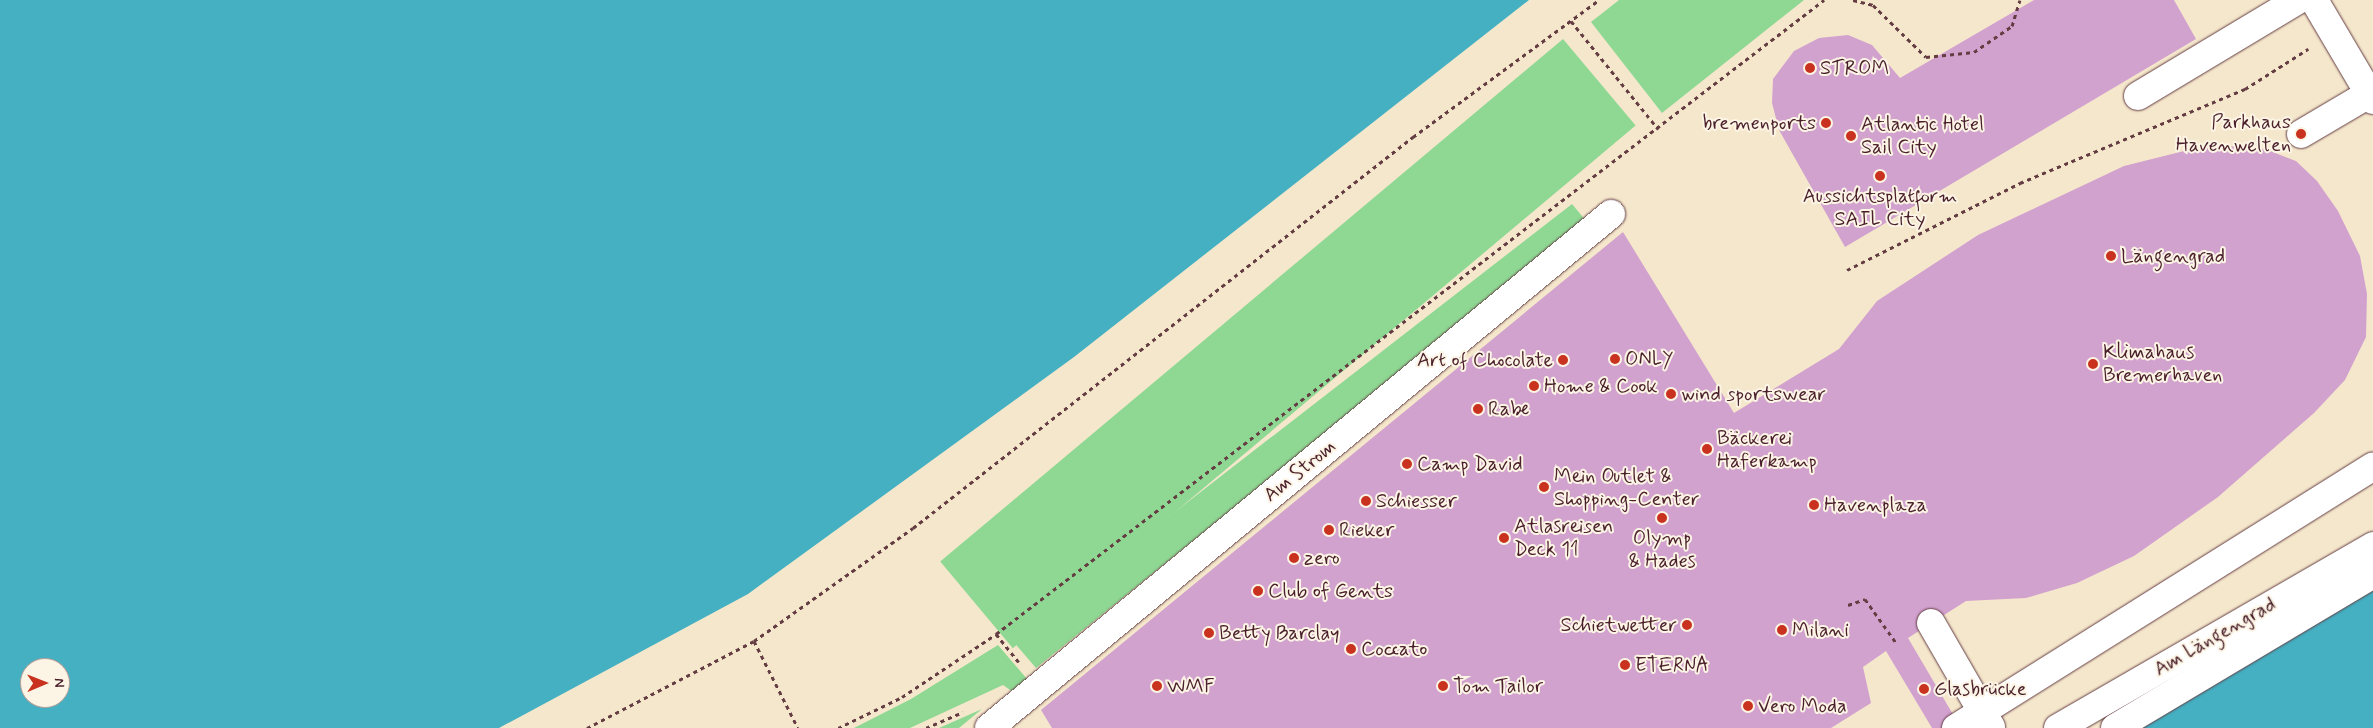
<!DOCTYPE html>
<html>
<head>
<meta charset="utf-8">
<style>
  body { margin:0 }
  #map { position:relative; width:2373px; height:728px; overflow:hidden; background:#f5e7cc; font-family:Mynerve,sans-serif }
  div>[style] { position:absolute }
  .green>* { inset:0; background:#8fd894; transform-origin:0 0 }
  .water>* { inset:0; background:#44b0c2 }
  .building>* { inset:0; background:#d2a2cf }
  .path>* { height:3px; margin-top:-1.5px; transform-origin:0; background:repeating-linear-gradient(90deg,#643d43 0 4px,transparent 0 8px) }
  .roads { filter:drop-shadow(0 0 1px #643d43) drop-shadow(0 0 1px #643d43) }
  .minor>* { height:28px; margin:-14px; padding:0 14px; transform-origin:14px; border-radius:14px; background:#fff }
  .dots>* { width:14px; height:14px; translate:-50% -50%; box-sizing:border-box; border:2px solid #fcf5e5; border-radius:50% }
  span { translate:-50% -50%; white-space:nowrap; text-align:center; line-height:1.15; -webkit-text-stroke:4px #fcf5e5; paint-order:stroke }
  .poi-label { font-size:20px; color:#4a1f2b }
  .left { translate:0 -50%; text-align:left }
  .right { translate:-100% -50%; text-align:right }
  .street-label { font-size:20px; color:#4a1f2b }
  .north { position:absolute; left:20px; top:658px; width:50px; height:50px; box-sizing:border-box; background:#fcf5e5; border:1px solid #b59f9b; border-radius:50%; rotate:89deg; font-size:14px; font-weight:700; line-height:20px; text-align:center; color:#4a1f2b }
  .north::after { content:''; display:block; margin:auto; width:18px; height:22px; background:#c8321e; clip-path:polygon(50% 0,100% 100%,50% 72%,0 100%) }
</style>
</head>
<body>
<div id="map">
  <div class="green">
    <div style="clip-path:polygon(1619px 0,1804px 0,1662px 113px,1591px 22px)"></div>
    <div style="left:1563px;top:39px;width:113px;height:813px;rotate:50deg"></div>
    <div style="clip-path:polygon(1572px 204px,1587px 222px,1036px 668px,1011px 639px)"></div>
    <div style="clip-path:polygon(998px 645px,1027px 679px,1013px 692px,1003px 685px,910px 728px,854px 728px,911px 699px)"></div>
    <div style="clip-path:polygon(982px 709px,959px 728px,939px 728px)"></div>
  </div>
  <div class="water">
    <div style="clip-path:polygon(evenodd,0 0,1529px 0,1074px 357px,748px 594px,499px 728px,0 728px,0 0,30px 668px,60px 668px,60px 698px,30px 698px,30px 668px)"></div>
    <div style="clip-path:polygon(2373px 578px,2373px 728px,2123px 728px)"></div>
  </div>
  <div class="building">
    <div style="clip-path:polygon(2034px 0,2174px 0,2196px 39px,1845px 247px,1779px 130px,1772px 103px,1773px 79px,1794px 51px,1819px 38px,1848px 35px,1872px 45px,1900px 78px)"></div>
    <div style="clip-path:polygon(2228px 146px,2265px 149px,2296px 161px,2317px 181px,2338px 211px,2360px 256px,2367px 294px,2366px 337px,2345px 380px,2314px 413px,2218px 497px,2134px 556px,2077px 583px,2026px 598px,1966px 601px,1908px 638px,1961px 728px,1932px 728px,1886px 651px,1863px 667px,1871px 703px,1831px 728px,1052px 728px,1041px 710px,1623px 232px,1734px 413px,1839px 349px,1877px 301px,1978px 235px,2124px 166px,2188px 150px)"></div>
  </div>
  <div class="path">
    <div style="left:1853px;top:0;width:21px;rotate:14deg"></div>
    <div style="left:1873px;top:5px;width:74px;rotate:44.5deg"></div>
    <div style="left:1926px;top:57px;width:48px;rotate:-5.9deg"></div>
    <div style="left:1974px;top:52px;width:46px;rotate:-34.4deg"></div>
    <div style="left:2012px;top:26px;width:27px;rotate:-73deg"></div>
    <div style="left:1571px;top:21px;width:139px;rotate:51.1deg"></div>
    <div style="left:1847px;top:270px;width:194px;rotate:-26.7deg"></div>
    <div style="left:2020px;top:183px;width:244px;rotate:-22.7deg"></div>
    <div style="left:2245px;top:89px;width:75px;rotate:-32.4deg"></div>
    <div style="left:1848px;top:605px;width:18px;rotate:-19deg"></div>
    <div style="left:1865px;top:599px;width:55px;rotate:54.6deg"></div>
    <div style="left:996px;top:634px;width:36px;rotate:51deg"></div>
    <div style="left:754px;top:641px;width:97px;rotate:63.2deg"></div>
    <div style="left:587px;top:728px;width:188px;rotate:-27.5deg"></div>
    <div style="left:754px;top:641px;width:195px;rotate:-35.4deg"></div>
    <div style="left:913px;top:528px;width:635px;rotate:-38.03deg"></div>
    <div style="left:1413px;top:137px;width:231px;rotate:-36.4deg"></div>
    <div style="left:838px;top:728px;width:71px;rotate:-25.8deg"></div>
    <div style="left:902px;top:697px;width:113px;rotate:-33.8deg"></div>
    <div style="left:996px;top:634px;width:1043px;rotate:-37.44deg"></div>
    <div style="left:926px;top:728px;width:40px;rotate:-23.4deg"></div>
  </div>
  <div class="roads">
    <div class="minor">
      <div style="left:2314px;top:0;width:116px;rotate:59.5deg"></div>
      <div style="left:2138px;top:96px;width:187px;rotate:-31deg"></div>
      <div style="left:2301px;top:134px;width:79px;rotate:-30.5deg"></div>
      <div style="left:1931px;top:623px;width:120px;rotate:60deg"></div>
      <div style="left:989px;top:728px;width:807px;rotate:-39.57deg"></div>
      <div style="left:1956px;top:728px;width:492px;rotate:-32.1deg"></div>
      <div style="left:2058px;top:728px;width:364px;rotate:-30deg"></div>
      <div style="left:2115px;top:728px;width:300px;rotate:-30.8deg"></div>
    </div>
  </div>
  <div class="dots">
    <div style="left:1810px;top:68px;background:#c8321e"></div>
    <div style="left:1826px;top:123px;background:#c8321e"></div>
    <div style="left:2301px;top:134px;background:#c8321e"></div>
    <div style="left:1851px;top:136px;background:#c8321e"></div>
    <div style="left:1880px;top:176px;background:#c8321e"></div>
    <div style="left:2111px;top:256px;background:#c8321e"></div>
    <div style="left:1615px;top:359px;background:#c8321e"></div>
    <div style="left:1563px;top:360px;background:#c8321e"></div>
    <div style="left:2093px;top:364px;background:#c8321e"></div>
    <div style="left:1534px;top:386px;background:#c8321e"></div>
    <div style="left:1671px;top:394px;background:#c8321e"></div>
    <div style="left:1478px;top:409px;background:#c8321e"></div>
    <div style="left:1707px;top:449px;background:#c8321e"></div>
    <div style="left:1407px;top:464px;background:#c8321e"></div>
    <div style="left:1544px;top:487px;background:#c8321e"></div>
    <div style="left:1366px;top:501px;background:#c8321e"></div>
    <div style="left:1814px;top:505px;background:#c8321e"></div>
    <div style="left:1662px;top:518px;background:#c8321e"></div>
    <div style="left:1329px;top:530px;background:#c8321e"></div>
    <div style="left:1504px;top:538px;background:#c8321e"></div>
    <div style="left:1294px;top:558px;background:#c8321e"></div>
    <div style="left:1258px;top:591px;background:#c8321e"></div>
    <div style="left:1687px;top:625px;background:#c8321e"></div>
    <div style="left:1782px;top:630px;background:#c8321e"></div>
    <div style="left:1209px;top:633px;background:#c8321e"></div>
    <div style="left:1351px;top:649px;background:#c8321e"></div>
    <div style="left:1625px;top:665px;background:#c8321e"></div>
    <div style="left:1157px;top:686px;background:#c8321e"></div>
    <div style="left:1443px;top:686px;background:#c8321e"></div>
    <div style="left:1924px;top:689px;background:#c8321e"></div>
    <div style="left:1748px;top:706px;background:#c8321e"></div>
  </div>
  <div class="poi-label">
    <span class="left" style="left:1820px;top:68px">STROM</span>
    <span class="right" style="left:2291px;top:134px">Parkhaus<br>Havenwelten</span>
    <span class="right" style="left:1816px;top:123px">bremenports</span>
    <span class="left" style="left:1861px;top:136px">Atlantic Hotel<br>Sail City</span>
    <span style="left:1880px;top:208px">Aussichtsplatform<br>SAIL City</span>
    <span class="left" style="left:2121px;top:256px">Längengrad</span>
    <span class="left" style="left:2103px;top:364px">Klimahaus<br>Bremerhaven</span>
    <span class="left" style="left:1625px;top:359px">ONLY</span>
    <span class="right" style="left:1553px;top:360px">Art of Chocolate</span>
    <span class="left" style="left:1544px;top:386px">Home &amp; Cook</span>
    <span class="left" style="left:1681px;top:394px">wind sportswear</span>
    <span class="left" style="left:1488px;top:409px">Rabe</span>
    <span class="left" style="left:1717px;top:450px">Bäckerei<br>Haferkamp</span>
    <span class="left" style="left:1417px;top:464px">Camp David</span>
    <span class="left" style="left:1554px;top:488px">Mein Outlet &amp;<br>Shopping-Center</span>
    <span class="left" style="left:1376px;top:501px">Schiesser</span>
    <span class="left" style="left:1824px;top:505px">Havenplaza</span>
    <span class="left" style="left:1514px;top:538px">Atlasreisen<br>Deck 11</span>
    <span class="left" style="left:1339px;top:530px">Rieker</span>
    <span style="left:1662px;top:550px">Olymp<br>&amp; Hades</span>
    <span class="left" style="left:1304px;top:558px">zero</span>
    <span class="left" style="left:1268px;top:591px">Club of Gents</span>
    <span class="right" style="left:1677px;top:625px">Schietwetter</span>
    <span class="left" style="left:1792px;top:630px">Milani</span>
    <span class="left" style="left:1219px;top:633px">Betty Barclay</span>
    <span class="left" style="left:1361px;top:649px">Coccato</span>
    <span class="left" style="left:1635px;top:665px">ETERNA</span>
    <span class="left" style="left:1167px;top:686px">WMF</span>
    <span class="left" style="left:1453px;top:686px">Tom Tailor</span>
    <span class="left" style="left:1934px;top:689px">Glasbrücke</span>
    <span class="left" style="left:1758px;top:706px">Vero Moda</span>
  </div>
  <div class="street-label">
    <span style="left:1300px;top:471px;rotate:-39deg">Am Strom</span>
    <span style="left:2215px;top:637px;rotate:-30deg">Am Längengrad</span>
  </div>
  <div class="north">N</div>
</div>
</body>
</html>
